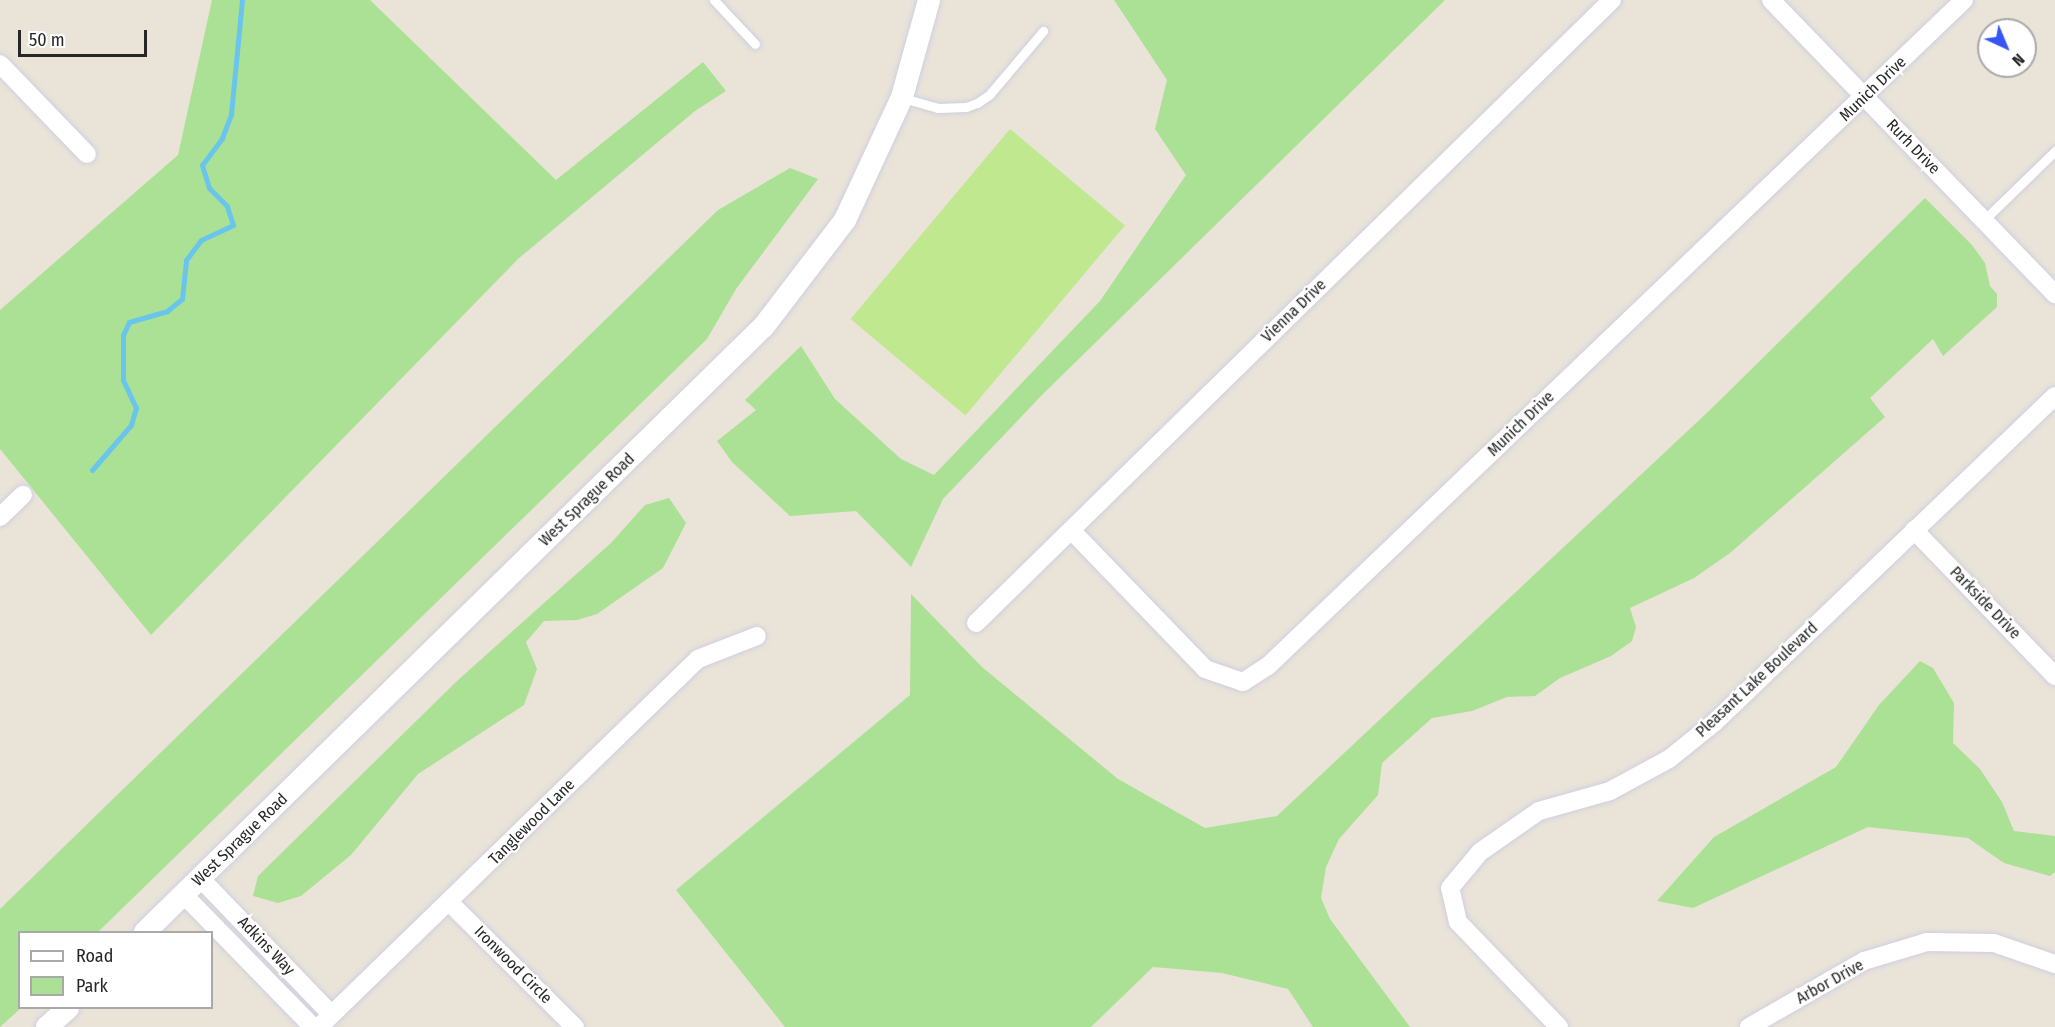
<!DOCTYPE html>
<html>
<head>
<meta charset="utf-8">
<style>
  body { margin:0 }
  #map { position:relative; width:2055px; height:1027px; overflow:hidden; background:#eae3d8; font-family:"Fira Sans Condensed",sans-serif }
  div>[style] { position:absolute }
  .green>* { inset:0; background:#abe194 }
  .pitch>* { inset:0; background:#bfe88f; transform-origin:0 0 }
  .stream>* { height:5px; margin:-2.5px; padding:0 2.5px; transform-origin:2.5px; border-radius:2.5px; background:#6ac5ec }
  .roads { filter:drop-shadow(0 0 2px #cdd0e0) drop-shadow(0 0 2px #cdd0e0) }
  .service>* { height:9px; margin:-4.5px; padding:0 4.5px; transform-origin:4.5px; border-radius:4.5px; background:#fff }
  .minor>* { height:18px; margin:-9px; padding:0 9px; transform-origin:9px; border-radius:9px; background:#fff }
  .tertiary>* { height:22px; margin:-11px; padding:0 11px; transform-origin:11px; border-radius:11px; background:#fff }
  span { translate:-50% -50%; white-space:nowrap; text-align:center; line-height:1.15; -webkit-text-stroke:4.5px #fff; paint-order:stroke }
  .street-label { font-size:16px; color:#272727 }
  .legend { position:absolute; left:18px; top:931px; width:195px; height:78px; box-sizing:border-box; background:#fff; border:2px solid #a9a9a9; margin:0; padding:8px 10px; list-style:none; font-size:18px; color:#272727 }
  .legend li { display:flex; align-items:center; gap:12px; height:30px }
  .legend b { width:30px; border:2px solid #a9a9a9 }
  .north { position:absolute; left:1977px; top:18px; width:60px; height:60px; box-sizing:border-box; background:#fff; border:2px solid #a9a9a9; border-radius:50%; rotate:136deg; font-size:16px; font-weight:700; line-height:24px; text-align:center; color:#272727 }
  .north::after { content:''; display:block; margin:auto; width:21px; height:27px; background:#3754f7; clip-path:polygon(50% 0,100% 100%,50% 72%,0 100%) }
  .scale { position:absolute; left:18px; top:30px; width:129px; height:27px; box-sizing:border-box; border:3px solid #272727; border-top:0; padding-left:8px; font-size:18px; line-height:21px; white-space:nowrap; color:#272727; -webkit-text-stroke:4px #fff; paint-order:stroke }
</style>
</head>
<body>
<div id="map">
  <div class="green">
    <div style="clip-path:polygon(212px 0,370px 0,556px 180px,703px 62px,726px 91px,695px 111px,518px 259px,151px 635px,0 449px,0 310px,178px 155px)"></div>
    <div style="clip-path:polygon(1114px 0,1445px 0,1042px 395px,943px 499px,911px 567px,856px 511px,790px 516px,732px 462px,717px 441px,756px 410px,745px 400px,801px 346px,835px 399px,901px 459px,934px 475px,1100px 301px,1186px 175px,1155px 129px,1167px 80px)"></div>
    <div style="clip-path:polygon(790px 168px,818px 179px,736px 289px,707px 339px,98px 932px,20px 932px,21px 1008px,0 1027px,0 909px,718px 210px)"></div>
    <div style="clip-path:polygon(1925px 198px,1972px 245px,1985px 263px,1990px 286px,1997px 294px,1997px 307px,1943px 356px,1933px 339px,1870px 398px,1885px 417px,1730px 553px,1694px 578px,1630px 608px,1636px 627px,1632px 641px,1611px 656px,1560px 678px,1535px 696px,1507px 697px,1472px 711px,1432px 718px,1382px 763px,1378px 795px,1339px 839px,1326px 867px,1321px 898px,1330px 919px,1410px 1027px,1313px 1027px,1288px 989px,1222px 973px,1153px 967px,1091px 1027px,785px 1027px,676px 890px,910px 695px,911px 594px,982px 667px,1118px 779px,1205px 828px,1277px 816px,1711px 409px)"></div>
    <div style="clip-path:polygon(669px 498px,686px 523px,663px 568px,597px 614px,577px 620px,544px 621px,526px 642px,537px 669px,524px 705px,418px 774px,351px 855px,301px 896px,278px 903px,253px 896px,258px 876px,457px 681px,611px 543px,645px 505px)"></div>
    <div style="clip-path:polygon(1920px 661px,1933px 668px,1954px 703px,1953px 743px,1980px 769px,2002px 802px,2014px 831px,2055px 836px,2055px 872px,2050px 876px,2004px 863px,1968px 838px,1868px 827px,1693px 908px,1657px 901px,1714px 837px,1836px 767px,1879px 705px)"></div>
  </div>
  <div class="pitch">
    <div style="left:1010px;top:129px;width:150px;height:248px;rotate:40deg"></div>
  </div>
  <div class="stream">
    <div style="left:92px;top:470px;width:60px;rotate:-49.1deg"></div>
    <div style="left:131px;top:425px;width:18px;rotate:-74deg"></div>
    <div style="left:136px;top:408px;width:31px;rotate:-115deg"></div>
    <div style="left:123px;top:380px;width:45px;rotate:-90deg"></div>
    <div style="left:123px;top:335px;width:14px;rotate:-65deg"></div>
    <div style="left:129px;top:322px;width:40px;rotate:-16deg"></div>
    <div style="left:167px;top:311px;width:19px;rotate:-39deg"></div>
    <div style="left:182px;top:299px;width:39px;rotate:-84deg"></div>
    <div style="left:186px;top:260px;width:25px;rotate:-53deg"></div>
    <div style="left:201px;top:240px;width:35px;rotate:-25deg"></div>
    <div style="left:233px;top:225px;width:20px;rotate:-108deg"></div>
    <div style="left:227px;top:206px;width:25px;rotate:-135deg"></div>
    <div style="left:209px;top:188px;width:24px;rotate:-107deg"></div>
    <div style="left:202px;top:165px;width:34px;rotate:-53deg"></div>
    <div style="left:222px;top:138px;width:26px;rotate:-69deg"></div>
    <div style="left:231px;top:114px;width:115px;rotate:-84.5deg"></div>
  </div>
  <div class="roads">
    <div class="service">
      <div style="left:714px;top:0;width:60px;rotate:47deg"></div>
      <div style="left:903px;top:98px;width:36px;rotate:16deg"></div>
      <div style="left:938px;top:108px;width:28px;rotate:-2deg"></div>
      <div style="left:966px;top:107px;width:12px;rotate:-20deg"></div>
      <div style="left:977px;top:103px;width:14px;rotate:-34deg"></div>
      <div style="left:989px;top:95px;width:84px;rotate:-49.8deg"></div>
      <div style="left:1984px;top:220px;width:99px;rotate:-44.2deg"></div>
    </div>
    <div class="minor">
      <div style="left:1771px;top:0;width:409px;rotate:46deg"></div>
      <div style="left:0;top:64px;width:125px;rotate:46deg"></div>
      <div style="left:0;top:517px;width:32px;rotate:-44deg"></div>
      <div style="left:1071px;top:530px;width:193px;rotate:46deg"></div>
      <div style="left:1205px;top:669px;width:40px;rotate:18.9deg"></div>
      <div style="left:1243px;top:682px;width:30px;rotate:-33deg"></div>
      <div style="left:1268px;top:666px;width:963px;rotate:-43.74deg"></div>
      <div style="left:1914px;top:530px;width:203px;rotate:46deg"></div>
      <div style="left:976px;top:623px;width:890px;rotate:-44.41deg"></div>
      <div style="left:201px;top:879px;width:187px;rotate:46.1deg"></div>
      <div style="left:184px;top:895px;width:185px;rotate:45.7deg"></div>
      <div style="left:450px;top:903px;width:176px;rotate:44.8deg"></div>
      <div style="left:319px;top:1027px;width:528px;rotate:-44.16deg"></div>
      <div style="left:698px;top:659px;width:63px;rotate:-21.3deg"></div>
      <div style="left:1559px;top:1027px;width:146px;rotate:-133.9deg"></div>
      <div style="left:1458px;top:922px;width:35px;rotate:-103deg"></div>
      <div style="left:1450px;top:888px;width:47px;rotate:-50.2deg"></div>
      <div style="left:1480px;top:852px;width:72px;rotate:-34.8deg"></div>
      <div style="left:1539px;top:811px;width:74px;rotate:-15.7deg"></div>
      <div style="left:1610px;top:791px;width:67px;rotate:-28.5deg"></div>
      <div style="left:1669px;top:759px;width:59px;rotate:-38.8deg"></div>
      <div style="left:1715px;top:722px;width:471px;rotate:-43.8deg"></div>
      <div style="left:1749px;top:1027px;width:133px;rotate:-29.9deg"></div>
      <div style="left:1864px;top:961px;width:66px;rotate:-16.8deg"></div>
      <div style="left:1927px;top:942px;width:67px;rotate:0.9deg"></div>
      <div style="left:1994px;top:943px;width:65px;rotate:19deg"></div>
    </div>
    <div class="tertiary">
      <div style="left:145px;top:932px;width:866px;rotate:-44.39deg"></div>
      <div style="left:764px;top:326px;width:133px;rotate:-52.6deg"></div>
      <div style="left:845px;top:220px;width:136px;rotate:-65.1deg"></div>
      <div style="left:902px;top:97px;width:101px;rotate:-74.4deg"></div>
      <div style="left:47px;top:1027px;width:28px;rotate:-42deg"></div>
    </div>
  </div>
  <div class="street-label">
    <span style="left:1873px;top:89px;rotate:-44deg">Munich Drive</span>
    <span style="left:1913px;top:147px;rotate:46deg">Rurh Drive</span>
    <span style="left:1294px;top:311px;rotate:-44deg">Vienna Drive</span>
    <span style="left:1521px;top:424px;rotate:-44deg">Munich Drive</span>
    <span style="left:587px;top:500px;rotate:-44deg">West Sprague Road</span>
    <span style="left:1985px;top:603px;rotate:46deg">Parkside Drive</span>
    <span style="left:1757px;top:680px;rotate:-43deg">Pleasant Lake Boulevard</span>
    <span style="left:532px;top:822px;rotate:-45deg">Tanglewood Lane</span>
    <span style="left:240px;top:840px;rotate:-44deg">West Sprague Road</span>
    <span style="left:266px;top:946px;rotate:46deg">Adkins Way</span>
    <span style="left:513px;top:965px;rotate:45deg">Ironwood Circle</span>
    <span style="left:1830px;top:982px;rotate:-29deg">Arbor Drive</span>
  </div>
  <ul class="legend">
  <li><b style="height:8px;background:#fff"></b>Road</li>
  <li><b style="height:16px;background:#abe194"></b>Park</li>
  </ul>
  <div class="north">N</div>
  <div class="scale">50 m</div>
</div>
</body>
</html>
